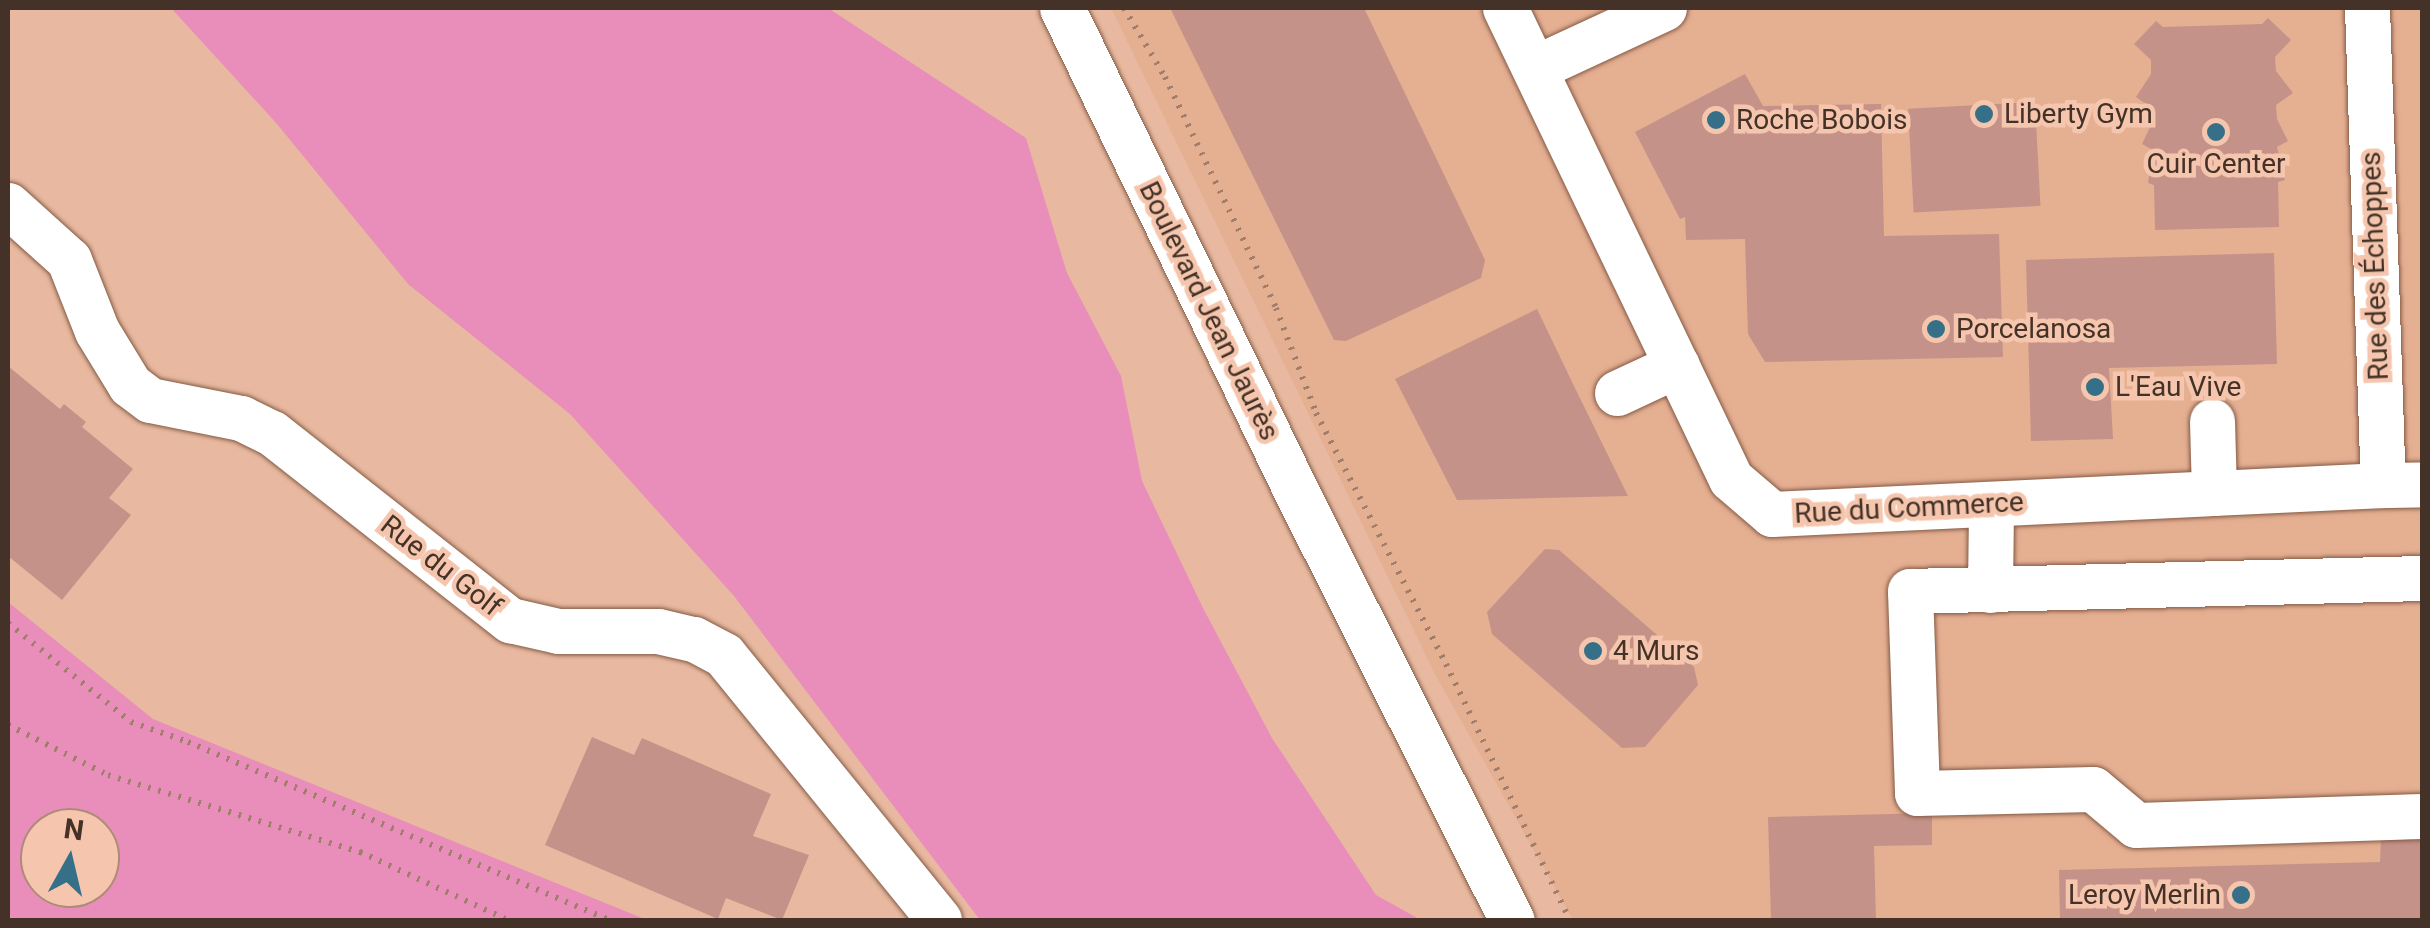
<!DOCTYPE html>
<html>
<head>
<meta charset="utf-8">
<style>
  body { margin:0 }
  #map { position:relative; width:2430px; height:928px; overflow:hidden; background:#e8b9a0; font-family:Roboto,sans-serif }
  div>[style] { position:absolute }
  .built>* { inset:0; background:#e5af92 }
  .green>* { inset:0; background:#e98eba }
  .building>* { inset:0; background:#c59289; transform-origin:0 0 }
  .path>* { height:6px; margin-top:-3px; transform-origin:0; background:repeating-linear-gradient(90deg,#a07e6b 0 2.5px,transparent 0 10.5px) }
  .roads { filter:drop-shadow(0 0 2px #845b45) drop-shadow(0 0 2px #845b45) }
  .minor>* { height:45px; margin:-22.5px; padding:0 22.5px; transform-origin:22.5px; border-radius:22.5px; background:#fff }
  .dots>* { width:28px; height:28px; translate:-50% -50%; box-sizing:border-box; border:5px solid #f5c6ad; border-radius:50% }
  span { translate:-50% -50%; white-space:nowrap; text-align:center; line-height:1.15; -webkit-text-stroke:9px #f5c6ad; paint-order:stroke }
  .poi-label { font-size:28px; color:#443228 }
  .left { translate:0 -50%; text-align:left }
  .right { translate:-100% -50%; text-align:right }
  .street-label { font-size:28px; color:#443228 }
  .frame { position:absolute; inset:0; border:10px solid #443228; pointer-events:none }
  .north { position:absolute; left:20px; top:808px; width:100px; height:100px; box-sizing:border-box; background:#f5c6ad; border:2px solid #ae8b78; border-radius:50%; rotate:8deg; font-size:28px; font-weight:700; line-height:40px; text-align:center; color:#443228 }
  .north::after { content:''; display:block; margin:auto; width:35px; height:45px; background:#366f88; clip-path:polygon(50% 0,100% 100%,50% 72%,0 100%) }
</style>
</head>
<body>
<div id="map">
  <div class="built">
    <div style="clip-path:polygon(1111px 8px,2422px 8px,2422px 920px,1573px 920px,1436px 676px)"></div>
  </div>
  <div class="green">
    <div style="clip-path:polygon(171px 8px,828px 8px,1026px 138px,1067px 273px,1121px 376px,1142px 481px,1203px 608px,1272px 738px,1376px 895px,1421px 920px,980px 920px,734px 596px,570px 414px,408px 284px,277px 124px)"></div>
    <div style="clip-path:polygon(evenodd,8px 602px,153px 719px,647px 920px,8px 920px,8px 602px,40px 828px,100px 828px,100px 888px,40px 888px,40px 828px)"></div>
  </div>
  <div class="building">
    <div style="clip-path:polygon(1170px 8px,1364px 8px,1485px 260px,1481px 278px,1346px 341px,1334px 340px)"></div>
    <div style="clip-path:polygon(2268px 18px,2291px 40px,2275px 57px,2276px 71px,2293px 93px,2276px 105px,2277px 119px,2288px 141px,2277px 147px,2285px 180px,2278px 182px,2279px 227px,2155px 230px,2154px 185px,2148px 183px,2153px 150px,2142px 144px,2152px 123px,2152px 108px,2136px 97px,2151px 74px,2151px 60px,2134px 44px,2156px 21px,2163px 27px,2262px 24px)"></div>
    <div style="clip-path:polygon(1745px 74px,1763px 106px,1881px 104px,1884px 236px,1999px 234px,2003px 357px,1765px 362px,1748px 334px,1745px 239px,1686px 240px,1685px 217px,1680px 219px,1635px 132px)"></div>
    <div style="left:2035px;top:102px;width:104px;height:127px;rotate:87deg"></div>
    <div style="clip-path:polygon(2274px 253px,2277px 364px,2109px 368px,2113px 439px,2031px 441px,2026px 260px)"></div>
    <div style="clip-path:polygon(1537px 309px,1574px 386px,1628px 496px,1457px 500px,1395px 379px)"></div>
    <div style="clip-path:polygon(8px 366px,60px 409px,64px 404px,86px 422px,82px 427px,133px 469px,109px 498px,131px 515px,62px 600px,8px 556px)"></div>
    <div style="clip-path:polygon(1545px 549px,1559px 550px,1694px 667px,1698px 685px,1645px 747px,1622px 748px,1492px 634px,1487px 612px)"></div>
    <div style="clip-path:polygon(592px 737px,634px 755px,642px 738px,771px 794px,753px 836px,809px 855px,782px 920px,726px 898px,718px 919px,545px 845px)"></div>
    <div style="clip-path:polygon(1932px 813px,1932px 845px,1874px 846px,1876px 920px,1771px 920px,1768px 817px)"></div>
    <div style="clip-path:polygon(2422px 838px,2422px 920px,2060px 920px,2059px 870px,2380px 862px,2381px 839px)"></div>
  </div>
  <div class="path">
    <div style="left:1124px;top:8px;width:80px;rotate:59.3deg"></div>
    <div style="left:1165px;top:77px;width:256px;rotate:64.3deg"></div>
    <div style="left:1276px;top:308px;width:112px;rotate:69.1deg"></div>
    <div style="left:1316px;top:413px;width:283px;rotate:62.6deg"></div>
    <div style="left:1446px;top:664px;width:284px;rotate:64.2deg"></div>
    <div style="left:8px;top:623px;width:158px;rotate:38.8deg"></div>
    <div style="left:131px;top:722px;width:60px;rotate:19.3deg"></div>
    <div style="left:188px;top:742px;width:458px;rotate:22.9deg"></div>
    <div style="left:8px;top:725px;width:112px;rotate:26.6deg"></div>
    <div style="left:108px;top:775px;width:264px;rotate:17deg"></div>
    <div style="left:360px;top:852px;width:163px;rotate:24.7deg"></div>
  </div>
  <div class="roads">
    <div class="minor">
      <div style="left:1062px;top:8px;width:539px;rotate:64.15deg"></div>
      <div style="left:1297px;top:493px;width:478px;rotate:63.3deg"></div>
      <div style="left:1505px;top:8px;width:522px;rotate:64.37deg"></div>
      <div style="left:1731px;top:479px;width:54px;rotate:40.5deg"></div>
      <div style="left:1772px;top:514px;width:612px;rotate:-2.72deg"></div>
      <div style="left:2367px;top:8px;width:477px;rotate:88.1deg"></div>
      <div style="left:2383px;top:485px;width:39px;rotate:-1deg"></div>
      <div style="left:1537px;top:67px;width:140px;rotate:-24.9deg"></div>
      <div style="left:8px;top:205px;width:82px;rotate:42deg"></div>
      <div style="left:69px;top:260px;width:76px;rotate:68.5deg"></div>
      <div style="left:97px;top:331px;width:63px;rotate:58.6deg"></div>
      <div style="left:130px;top:385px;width:25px;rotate:37deg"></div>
      <div style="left:150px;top:400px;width:93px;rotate:11.2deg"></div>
      <div style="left:241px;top:418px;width:34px;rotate:26deg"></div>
      <div style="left:272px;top:433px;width:303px;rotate:38.2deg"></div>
      <div style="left:510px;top:620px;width:49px;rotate:12.9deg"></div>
      <div style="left:558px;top:631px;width:100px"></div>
      <div style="left:658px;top:631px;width:37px;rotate:13deg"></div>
      <div style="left:694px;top:639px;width:34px;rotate:28deg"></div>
      <div style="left:724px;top:655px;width:341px;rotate:50.9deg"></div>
      <div style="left:1617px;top:393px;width:66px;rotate:-25deg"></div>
      <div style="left:2212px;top:421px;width:72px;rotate:88.4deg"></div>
      <div style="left:2422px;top:578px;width:512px;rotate:178.55deg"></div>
      <div style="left:1910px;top:591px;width:202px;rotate:88deg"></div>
      <div style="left:1917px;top:793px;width:176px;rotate:-1.3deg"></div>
      <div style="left:2093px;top:789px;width:56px;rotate:39.9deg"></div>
      <div style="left:2136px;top:825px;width:286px;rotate:-1.8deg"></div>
      <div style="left:1990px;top:590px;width:86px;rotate:-89.3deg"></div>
    </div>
  </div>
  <div class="dots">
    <div style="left:1984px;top:114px;background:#366f88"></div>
    <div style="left:1716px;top:120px;background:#366f88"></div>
    <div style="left:2216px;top:132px;background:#366f88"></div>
    <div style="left:1936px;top:329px;background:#366f88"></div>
    <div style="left:2095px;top:387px;background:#366f88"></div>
    <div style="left:1593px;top:651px;background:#366f88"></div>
    <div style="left:2241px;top:895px;background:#366f88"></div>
  </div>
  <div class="poi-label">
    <span class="left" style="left:2004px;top:114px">Liberty Gym</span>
    <span class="left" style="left:1736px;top:120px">Roche Bobois</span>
    <span style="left:2216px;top:164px">Cuir Center</span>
    <span class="left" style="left:1956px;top:329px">Porcelanosa</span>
    <span class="left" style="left:2115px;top:387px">L'Eau Vive</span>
    <span class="left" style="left:1613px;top:651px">4 Murs</span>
    <span class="right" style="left:2221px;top:895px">Leroy Merlin</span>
  </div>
  <div class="street-label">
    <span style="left:2375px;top:266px;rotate:-92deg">Rue des Échoppes</span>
    <span style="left:1209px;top:311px;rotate:64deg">Boulevard Jean Jaurès</span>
    <span style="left:1909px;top:508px;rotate:-3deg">Rue du Commerce</span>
    <span style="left:441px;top:566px;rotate:38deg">Rue du Golf</span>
  </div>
  <div class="frame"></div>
  <div class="north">N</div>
</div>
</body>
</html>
